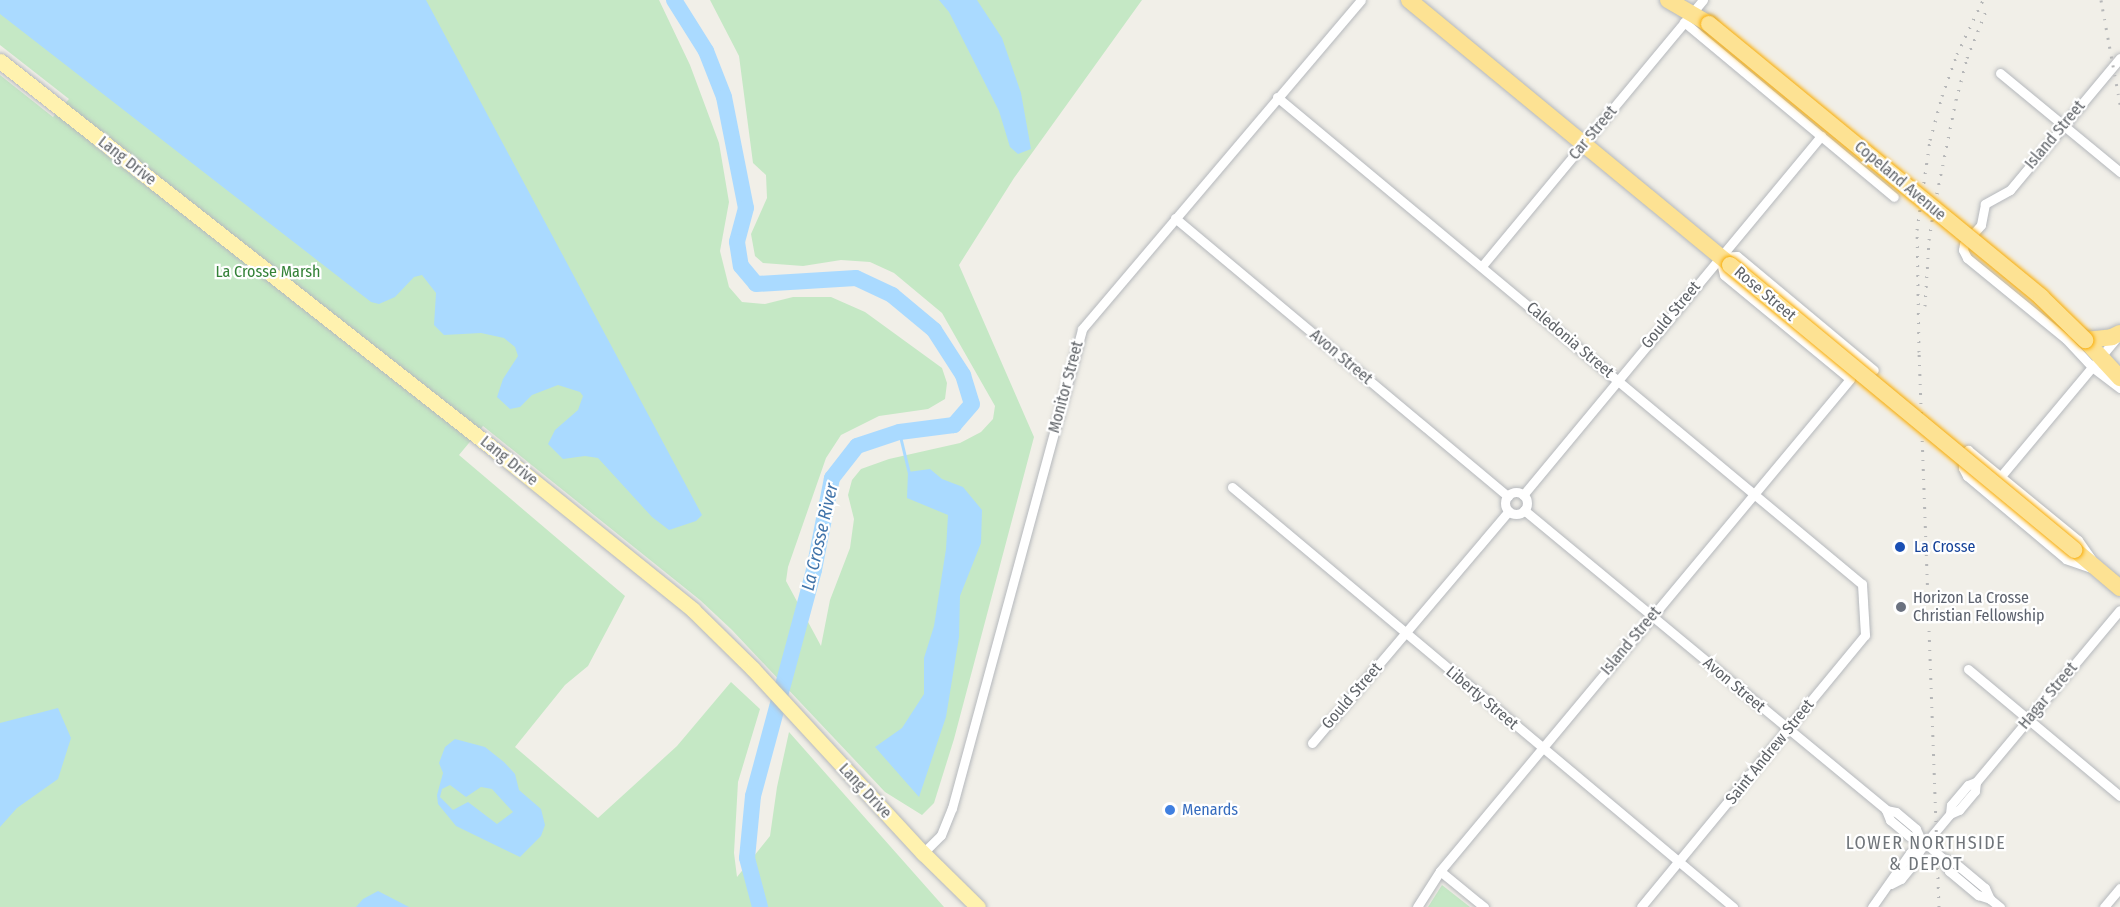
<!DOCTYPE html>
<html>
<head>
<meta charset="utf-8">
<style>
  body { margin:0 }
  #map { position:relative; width:2120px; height:907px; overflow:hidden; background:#f1efe8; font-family:"Fira Sans Condensed",sans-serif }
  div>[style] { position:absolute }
  .green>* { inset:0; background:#c5e8c5 }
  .water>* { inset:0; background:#aadaff }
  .stream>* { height:3px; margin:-1.5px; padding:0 1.5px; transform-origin:1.5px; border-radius:1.5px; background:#aadaff }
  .river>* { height:16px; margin:-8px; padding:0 8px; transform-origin:8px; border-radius:8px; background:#aadaff }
  .roads { filter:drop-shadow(0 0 2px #b5b8bc) drop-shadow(0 0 2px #b5b8bc) }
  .street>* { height:9px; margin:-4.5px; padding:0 4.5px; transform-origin:4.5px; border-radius:4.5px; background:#fff }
  .street>.ring { margin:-4.5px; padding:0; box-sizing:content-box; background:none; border:9px solid #fff; border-radius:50% }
  .primary>* { height:15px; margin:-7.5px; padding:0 7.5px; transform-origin:7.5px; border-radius:7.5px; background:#fff2af }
  .highway>* { height:16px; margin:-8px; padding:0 8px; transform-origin:8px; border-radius:8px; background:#fde293 }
  .rail>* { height:3px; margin-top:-1.5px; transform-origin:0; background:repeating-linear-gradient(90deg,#b6b7b8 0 1.5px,transparent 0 9.5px) }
  .bridges { filter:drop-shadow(0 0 2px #f9ab00) drop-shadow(0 0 2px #f9ab00) }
  .highway-bridge>* { height:16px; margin:-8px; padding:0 8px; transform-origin:8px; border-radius:8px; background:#fde293 }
  .dots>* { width:16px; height:16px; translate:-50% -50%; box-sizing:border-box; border:3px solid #fff; border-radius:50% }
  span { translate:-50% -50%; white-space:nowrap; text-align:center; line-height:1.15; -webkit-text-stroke:4.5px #fff; paint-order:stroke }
  .street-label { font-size:16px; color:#5f6368 }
  .park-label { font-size:16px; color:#348238 }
  .transit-label { font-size:16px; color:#164399 }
  .left { translate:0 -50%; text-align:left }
  .worship-label { font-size:16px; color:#5b616d }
  .shop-label { font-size:16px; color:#366cbe }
  .water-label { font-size:18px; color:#4174aa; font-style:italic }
  .neighbourhood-label { font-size:18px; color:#70757a; letter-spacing:1.5px }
</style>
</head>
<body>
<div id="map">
  <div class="green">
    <div style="clip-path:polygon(0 0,659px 0,690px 65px,719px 143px,729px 202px,720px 251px,729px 287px,742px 302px,765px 304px,793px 297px,831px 297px,865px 312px,942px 368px,947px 383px,945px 399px,928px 409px,879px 416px,841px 435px,826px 458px,788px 567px,786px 581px,821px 646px,830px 600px,850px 548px,854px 519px,848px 495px,852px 480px,861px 469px,889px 459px,960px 443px,981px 432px,993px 419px,995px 406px,942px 313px,894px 273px,870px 262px,841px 260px,803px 266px,763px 263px,755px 256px,751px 234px,767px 198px,766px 175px,753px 163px,739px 56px,710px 0,1142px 0,1014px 178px,959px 265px,1034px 437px,954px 739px,934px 803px,922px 815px,885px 792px,732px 630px,700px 600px,483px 426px,459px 455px,625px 596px,588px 666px,565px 685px,515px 747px,598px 818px,677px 746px,731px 682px,760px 709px,738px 782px,734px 853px,737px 877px,770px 836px,777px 787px,789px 732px,944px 907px,0 907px,0 75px,53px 117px,69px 99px,0 45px)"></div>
    <div style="clip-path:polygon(1442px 885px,1470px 907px,1428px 907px)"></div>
  </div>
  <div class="water">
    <div style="clip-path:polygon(0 0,426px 0,702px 515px,696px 521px,669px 530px,652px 517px,598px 458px,585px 456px,563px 459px,548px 444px,555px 430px,578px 410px,583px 396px,580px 392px,558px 385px,532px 395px,520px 407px,510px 409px,497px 397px,503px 379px,518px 356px,515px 347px,504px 338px,481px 333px,444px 335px,434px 325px,436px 293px,422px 275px,414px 277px,395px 297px,379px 304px,371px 302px,0 14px)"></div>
    <div style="clip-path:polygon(939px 0,977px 0,1002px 38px,1021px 93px,1031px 149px,1018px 154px,1010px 147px,999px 111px,949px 12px)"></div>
    <div style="clip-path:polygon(930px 469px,942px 479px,963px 487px,982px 510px,981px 543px,960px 596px,959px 637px,946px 717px,919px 797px,875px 747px,902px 728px,924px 694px,924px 658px,934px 626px,946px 549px,948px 515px,907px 498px,908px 472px)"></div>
    <div style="clip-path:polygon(58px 708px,71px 738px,58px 779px,17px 808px,0 827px,0 723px)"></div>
    <div style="clip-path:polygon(evenodd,455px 739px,485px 747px,504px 762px,515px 774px,519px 790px,541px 809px,545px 825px,541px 836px,520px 857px,456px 826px,438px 804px,437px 795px,443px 773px,439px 763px,445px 747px,455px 739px,450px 785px,466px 797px,481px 787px,492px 789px,513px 812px,497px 824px,468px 802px,453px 810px,440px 797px,442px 789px,450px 785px)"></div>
    <div style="clip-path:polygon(378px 891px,409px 907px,356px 907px,363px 899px)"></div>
  </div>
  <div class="stream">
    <div style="left:899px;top:432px;width:42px;rotate:76.3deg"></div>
  </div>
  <div class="river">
    <div style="left:674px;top:0;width:60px;rotate:57.9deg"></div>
    <div style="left:706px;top:51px;width:49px;rotate:68.6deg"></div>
    <div style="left:724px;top:97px;width:113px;rotate:78.8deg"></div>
    <div style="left:746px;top:208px;width:35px;rotate:105deg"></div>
    <div style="left:737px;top:242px;width:24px;rotate:81deg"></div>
    <div style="left:741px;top:266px;width:23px;rotate:50deg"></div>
    <div style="left:756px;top:284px;width:100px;rotate:-3.4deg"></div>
    <div style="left:856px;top:278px;width:40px;rotate:25deg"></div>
    <div style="left:892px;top:295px;width:55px;rotate:39.8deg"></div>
    <div style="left:934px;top:330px;width:54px;rotate:57.2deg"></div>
    <div style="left:963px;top:375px;width:30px;rotate:73deg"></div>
    <div style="left:972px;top:404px;width:28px;rotate:131deg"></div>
    <div style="left:954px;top:425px;width:55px;rotate:172.7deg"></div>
    <div style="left:899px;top:432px;width:44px;rotate:161.6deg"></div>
    <div style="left:857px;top:446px;width:41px;rotate:128deg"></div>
    <div style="left:832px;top:478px;width:94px;rotate:101.1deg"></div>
    <div style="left:814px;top:570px;width:234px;rotate:105.1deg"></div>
    <div style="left:753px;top:796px;width:62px;rotate:95.5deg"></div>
    <div style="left:747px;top:858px;width:51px;rotate:75.1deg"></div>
  </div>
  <div class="roads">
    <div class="street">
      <div style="left:1684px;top:22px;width:273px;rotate:39.8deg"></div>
      <div style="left:2120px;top:58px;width:172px;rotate:129.8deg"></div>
      <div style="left:2010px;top:190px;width:29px;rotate:151deg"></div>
      <div style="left:1985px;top:204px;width:21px;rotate:101deg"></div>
      <div style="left:1981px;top:225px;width:25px;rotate:132deg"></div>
      <div style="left:1964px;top:244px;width:6px;rotate:99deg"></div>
      <div style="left:1963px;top:250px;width:9px;rotate:63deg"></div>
      <div style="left:1967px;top:258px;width:128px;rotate:39.3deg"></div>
      <div style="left:2066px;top:339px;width:38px;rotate:47deg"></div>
      <div style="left:2092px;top:367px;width:35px;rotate:37deg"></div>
      <div style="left:2000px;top:73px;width:156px;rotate:39.5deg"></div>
      <div style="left:1277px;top:97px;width:761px;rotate:39.78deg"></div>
      <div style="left:1862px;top:584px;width:51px;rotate:86.6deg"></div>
      <div style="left:1865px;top:635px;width:352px;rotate:129.5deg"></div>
      <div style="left:1175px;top:218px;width:434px;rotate:39.9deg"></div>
      <div style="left:1482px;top:266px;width:346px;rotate:-50.3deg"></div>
      <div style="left:1968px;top:450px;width:142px;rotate:39.3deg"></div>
      <div style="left:2078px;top:540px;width:38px;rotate:55deg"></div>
      <div style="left:2100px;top:571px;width:36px;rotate:-161deg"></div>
      <div style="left:2066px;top:559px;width:129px;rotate:-140deg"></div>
      <div style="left:1967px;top:476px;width:9px;rotate:-117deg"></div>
      <div style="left:1963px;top:468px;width:14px;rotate:-86deg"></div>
      <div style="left:1964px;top:454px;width:6px;rotate:-45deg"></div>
      <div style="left:2001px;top:476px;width:182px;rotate:-50.1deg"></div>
      <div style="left:1232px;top:487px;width:654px;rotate:39.97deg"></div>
      <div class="ring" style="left:1505px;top:492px;width:13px;height:13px"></div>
      <div style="left:1523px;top:495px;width:467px;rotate:-50.3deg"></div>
      <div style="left:1524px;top:510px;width:470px;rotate:39.6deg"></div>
      <div style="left:1886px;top:810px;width:11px;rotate:68deg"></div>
      <div style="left:1890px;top:820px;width:25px;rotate:40deg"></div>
      <div style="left:1909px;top:836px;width:11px;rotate:10deg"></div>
      <div style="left:1920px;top:838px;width:30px;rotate:42deg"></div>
      <div style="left:1942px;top:858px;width:15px;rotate:62deg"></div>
      <div style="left:1949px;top:871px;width:38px;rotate:40deg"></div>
      <div style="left:1978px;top:895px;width:13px;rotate:18deg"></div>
      <div style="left:1968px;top:669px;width:198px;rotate:39.9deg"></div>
      <div style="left:1312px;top:743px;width:304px;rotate:-49.7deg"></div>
      <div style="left:1886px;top:810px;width:10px;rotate:11deg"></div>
      <div style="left:1896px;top:812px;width:26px;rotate:40deg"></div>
      <div style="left:1916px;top:829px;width:10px;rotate:66deg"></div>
      <div style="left:1950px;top:814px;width:9px;rotate:-84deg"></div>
      <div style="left:1951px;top:805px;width:26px;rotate:-50deg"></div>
      <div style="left:1968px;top:785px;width:9px;rotate:-21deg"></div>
      <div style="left:1976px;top:782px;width:224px;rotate:-50.1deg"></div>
      <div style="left:923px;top:853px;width:25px;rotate:-45deg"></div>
      <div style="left:941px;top:835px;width:29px;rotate:-68deg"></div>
      <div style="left:952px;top:808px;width:496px;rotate:-74.8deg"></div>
      <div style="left:1082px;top:329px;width:431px;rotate:-49.7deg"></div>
      <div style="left:1942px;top:858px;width:14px;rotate:21deg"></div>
      <div style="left:1955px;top:863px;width:39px;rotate:40deg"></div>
      <div style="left:1985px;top:888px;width:12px;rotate:66deg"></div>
      <div style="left:1990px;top:899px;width:13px;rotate:39deg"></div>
      <div style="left:1440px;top:871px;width:57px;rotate:39.3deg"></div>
      <div style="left:1891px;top:884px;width:11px;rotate:-27deg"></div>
      <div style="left:1901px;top:879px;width:26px;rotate:-51deg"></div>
      <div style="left:1917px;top:859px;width:8px;rotate:-76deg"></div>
      <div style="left:1919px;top:851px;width:48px;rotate:-50deg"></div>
      <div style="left:1950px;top:814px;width:10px;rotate:-24deg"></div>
      <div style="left:1959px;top:810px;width:25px;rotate:-50deg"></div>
      <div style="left:1975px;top:791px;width:9px;rotate:-84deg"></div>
      <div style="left:1417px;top:907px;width:43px;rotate:-57.4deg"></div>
      <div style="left:1440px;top:871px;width:640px;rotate:-50.19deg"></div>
      <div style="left:1850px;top:379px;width:163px;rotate:-140.5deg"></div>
      <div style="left:1724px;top:275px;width:18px;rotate:-103deg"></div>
      <div style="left:1720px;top:257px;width:17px;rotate:-3deg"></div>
      <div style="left:1737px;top:256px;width:178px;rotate:39.8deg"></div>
      <div style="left:1872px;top:907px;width:66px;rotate:-54.9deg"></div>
      <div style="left:1910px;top:853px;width:9px;rotate:-13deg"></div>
      <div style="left:2104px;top:907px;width:25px;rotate:-50deg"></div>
    </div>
    <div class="primary">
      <div style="left:0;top:61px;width:636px;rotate:38.17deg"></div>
      <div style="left:500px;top:454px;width:248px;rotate:38.9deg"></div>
      <div style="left:693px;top:610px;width:84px;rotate:44.5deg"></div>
      <div style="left:753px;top:669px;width:251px;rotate:47.3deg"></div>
      <div style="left:923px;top:853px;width:77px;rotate:44.5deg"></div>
    </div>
    <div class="highway">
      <div style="left:1409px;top:0;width:416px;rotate:39.5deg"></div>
      <div style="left:1668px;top:0;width:48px;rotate:30.3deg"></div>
      <div style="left:2085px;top:340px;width:52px;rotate:47.4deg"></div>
      <div style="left:2085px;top:340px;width:27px;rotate:-6deg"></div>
      <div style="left:2112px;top:337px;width:9px;rotate:-27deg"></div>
      <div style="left:2075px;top:550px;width:59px;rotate:40.2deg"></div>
    </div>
  </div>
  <div class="rail">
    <div style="left:2101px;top:0;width:106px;rotate:79.6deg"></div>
    <div style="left:1925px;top:306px;width:66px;rotate:-86.5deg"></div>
    <div style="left:1929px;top:240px;width:37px;rotate:-81deg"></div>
    <div style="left:1935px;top:203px;width:105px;rotate:-78.5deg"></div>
    <div style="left:1956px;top:100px;width:43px;rotate:-75.3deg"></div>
    <div style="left:1967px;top:58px;width:51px;rotate:-68deg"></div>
    <div style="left:1939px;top:907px;width:555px;rotate:-92.06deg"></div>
    <div style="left:1919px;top:352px;width:122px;rotate:-90.9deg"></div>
    <div style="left:1917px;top:230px;width:91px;rotate:-81.8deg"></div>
    <div style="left:1930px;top:140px;width:46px;rotate:-74.7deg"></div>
    <div style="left:1942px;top:96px;width:45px;rotate:-70.3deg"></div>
    <div style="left:1957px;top:54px;width:60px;rotate:-64.3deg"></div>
  </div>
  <div class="bridges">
    <div class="highway-bridge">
      <div style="left:1709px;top:24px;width:430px;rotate:39.4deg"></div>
      <div style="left:2041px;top:297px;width:62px;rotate:44.3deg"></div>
      <div style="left:1730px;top:265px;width:447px;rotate:39.6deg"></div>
    </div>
  </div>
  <div class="dots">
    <div style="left:1900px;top:547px;background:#1a4fb4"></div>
    <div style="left:1901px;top:607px;background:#6b7280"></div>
    <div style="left:1170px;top:810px;background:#3f7fe0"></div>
  </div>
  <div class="street-label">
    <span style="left:1593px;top:133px;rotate:-50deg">Car Street</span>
    <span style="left:2055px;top:135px;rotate:-50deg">Island Street</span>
    <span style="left:127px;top:161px;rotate:38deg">Lang Drive</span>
    <span style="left:1900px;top:181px;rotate:40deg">Copeland Avenue</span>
    <span style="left:1765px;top:294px;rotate:40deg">Rose Street</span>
    <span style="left:1671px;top:315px;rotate:-50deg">Gould Street</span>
    <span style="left:1570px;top:340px;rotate:40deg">Caledonia Street</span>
    <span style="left:1341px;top:357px;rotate:40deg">Avon Street</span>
    <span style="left:1066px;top:387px;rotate:-75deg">Monitor Street</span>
    <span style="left:509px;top:461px;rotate:39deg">Lang Drive</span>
    <span style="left:1631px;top:641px;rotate:-50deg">Island Street</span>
    <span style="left:1734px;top:685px;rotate:40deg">Avon Street</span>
    <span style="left:1352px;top:696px;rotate:-49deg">Gould Street</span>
    <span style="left:2048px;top:696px;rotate:-50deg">Hagar Street</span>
    <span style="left:1482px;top:698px;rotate:40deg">Liberty Street</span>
    <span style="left:1770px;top:752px;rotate:-51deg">Saint Andrew Street</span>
    <span style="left:865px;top:791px;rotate:47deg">Lang Drive</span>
  </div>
  <div class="park-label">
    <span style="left:268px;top:272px">La Crosse Marsh</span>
  </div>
  <div class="transit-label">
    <span class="left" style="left:1914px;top:547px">La Crosse</span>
  </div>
  <div class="worship-label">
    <span class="left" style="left:1913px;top:607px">Horizon La Crosse<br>Christian Fellowship</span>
  </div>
  <div class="shop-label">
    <span class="left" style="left:1182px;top:810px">Menards</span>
  </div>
  <div class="water-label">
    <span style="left:820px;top:537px;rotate:-77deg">La Crosse River</span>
  </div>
  <div class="neighbourhood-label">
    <span style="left:1926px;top:854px">LOWER NORTHSIDE<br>&amp; DEPOT</span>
  </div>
</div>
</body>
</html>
